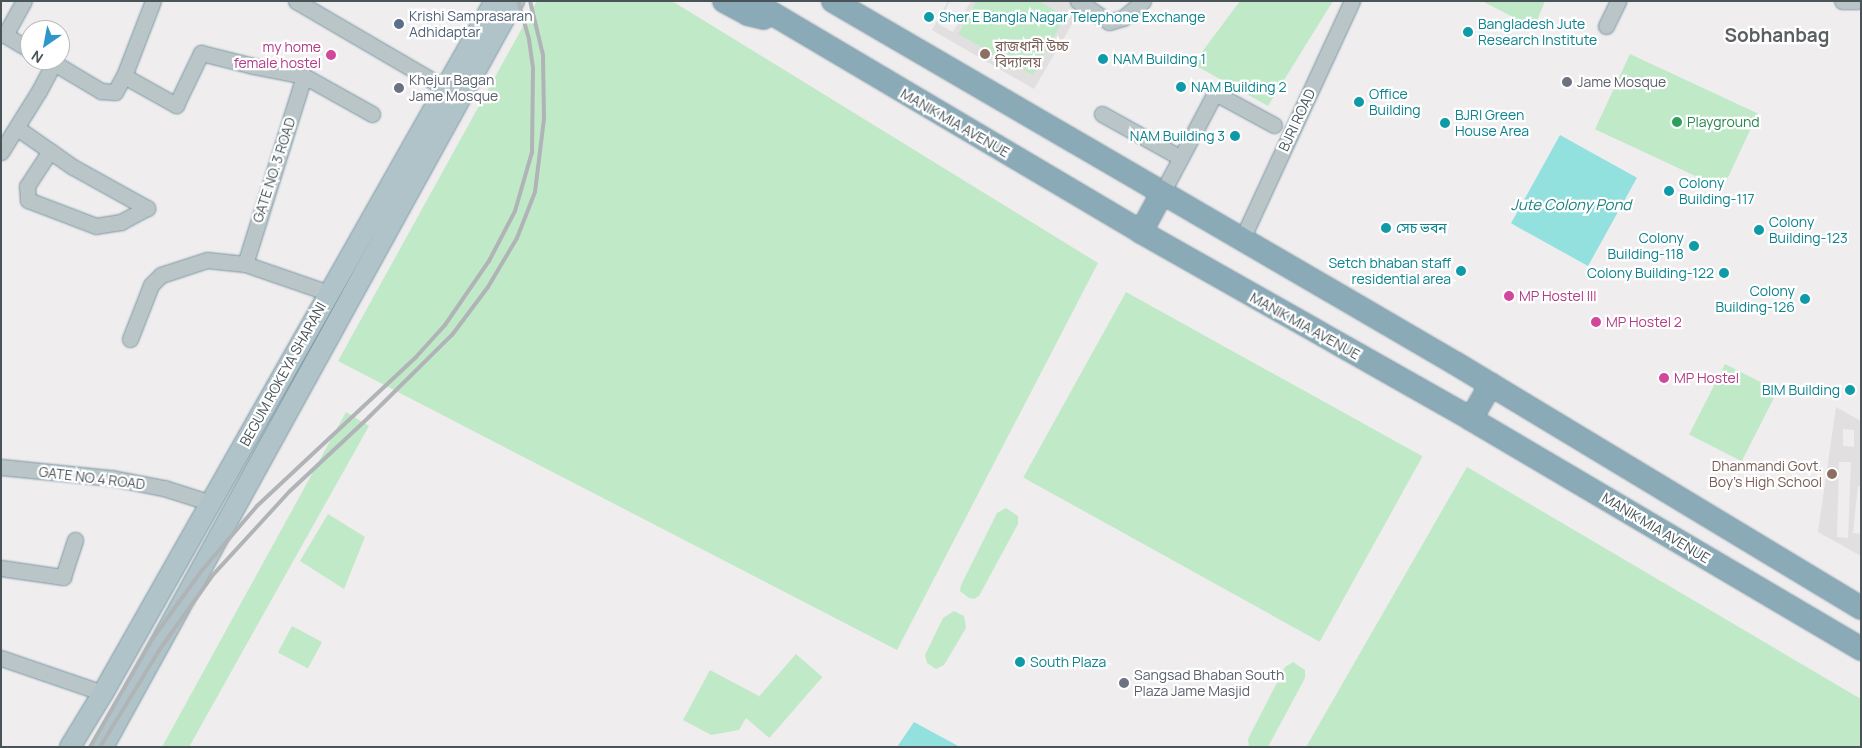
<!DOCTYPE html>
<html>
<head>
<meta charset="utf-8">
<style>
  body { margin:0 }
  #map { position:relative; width:1862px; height:748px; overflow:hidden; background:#f0edee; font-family:Manrope,"Noto Sans Bengali",sans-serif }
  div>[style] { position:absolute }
  .education>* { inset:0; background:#e1dfdf }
  .green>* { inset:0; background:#c0e9c7; transform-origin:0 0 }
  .water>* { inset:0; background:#92e1df; transform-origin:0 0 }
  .roads { filter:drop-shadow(0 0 1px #7695a2) drop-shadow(0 0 1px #7695a2) }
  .minor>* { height:15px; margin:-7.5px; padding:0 7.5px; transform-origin:7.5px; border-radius:7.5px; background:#bac5c8 }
  .major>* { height:20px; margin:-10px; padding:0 10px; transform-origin:10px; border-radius:10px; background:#b0c3c9 }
  .highway>* { height:22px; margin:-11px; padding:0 11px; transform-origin:11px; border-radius:11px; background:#8baab7 }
  .rail>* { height:4px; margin:-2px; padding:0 2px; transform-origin:2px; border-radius:2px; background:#b0b4b7 }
  .dots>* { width:14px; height:14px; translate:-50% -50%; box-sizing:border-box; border:2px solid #fff; border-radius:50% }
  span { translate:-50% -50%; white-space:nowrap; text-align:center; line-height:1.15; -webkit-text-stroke:4.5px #fff; paint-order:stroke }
  .service-label { font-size:14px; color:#4e5e75 }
  .left { translate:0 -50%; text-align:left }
  .culture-label { font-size:14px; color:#0d838f }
  .right { translate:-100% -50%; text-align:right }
  .education-label { font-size:14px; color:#785e54 }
  .hotel-label { font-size:14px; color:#b23c85 }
  .worship-label { font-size:14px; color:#5b616d }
  .street-label { font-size:14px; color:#485458 }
  .leisure-label { font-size:14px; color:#27864d }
  .water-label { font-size:15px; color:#1b8280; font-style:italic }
  .district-label { font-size:19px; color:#5b5f61; font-weight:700 }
  .frame { position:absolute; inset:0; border:2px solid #485458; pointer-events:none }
  .north { position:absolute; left:20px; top:20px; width:50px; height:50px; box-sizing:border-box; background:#fff; border:1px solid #b6bbbc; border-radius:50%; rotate:213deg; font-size:14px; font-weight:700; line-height:20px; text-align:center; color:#485458 }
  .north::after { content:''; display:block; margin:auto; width:18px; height:22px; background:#2e96c9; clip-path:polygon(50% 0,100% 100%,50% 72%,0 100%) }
</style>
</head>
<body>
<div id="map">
  <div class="education">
    <div style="clip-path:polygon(948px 1px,950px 1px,938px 24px,953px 32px,971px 1px,976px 1px,958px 34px,1065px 16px,1039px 1px,1085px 2px,1034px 89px,932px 30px)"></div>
    <div style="clip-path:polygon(evenodd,1836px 407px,1861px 421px,1861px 486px,1858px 486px,1853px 533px,1861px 534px,1861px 556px,1818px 532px,1836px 407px,1843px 429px,1854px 430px,1854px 447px,1843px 446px,1843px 429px,1836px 407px,1839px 462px,1851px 462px,1848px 538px,1837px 537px,1839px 462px)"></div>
  </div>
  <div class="green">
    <div style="clip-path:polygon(537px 1px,672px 1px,1098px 263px,897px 650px,338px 361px)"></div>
    <div style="clip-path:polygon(976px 1px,1039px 1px,1065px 16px,1033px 75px,958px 34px)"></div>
    <div style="clip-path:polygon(1240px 1px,1333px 1px,1268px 106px,1193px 64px)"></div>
    <div style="clip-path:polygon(1482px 1px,1545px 1px,1534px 28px)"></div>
    <div style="left:1630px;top:54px;width:141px;height:83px;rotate:25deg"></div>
    <div style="left:1126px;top:292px;width:339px;height:212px;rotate:29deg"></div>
    <div style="left:1725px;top:364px;width:59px;height:79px;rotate:27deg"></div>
    <div style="clip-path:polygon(346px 412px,369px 426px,189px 747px,162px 747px)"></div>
    <div style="clip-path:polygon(1467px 467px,1861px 699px,1861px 747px,1306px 747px)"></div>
    <div style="clip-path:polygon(1006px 508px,1018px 516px,1018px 524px,979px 596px,974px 599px,969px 598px,960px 591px,961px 585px,997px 513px)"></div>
    <div style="clip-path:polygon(328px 514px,365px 537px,344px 589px,300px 561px)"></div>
    <div style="clip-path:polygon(954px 611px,964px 616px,966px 628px,944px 665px,936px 669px,927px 663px,925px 655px,943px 618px)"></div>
    <div style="left:292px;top:626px;width:34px;height:30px;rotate:28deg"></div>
    <div style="left:796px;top:654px;width:35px;height:81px;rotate:41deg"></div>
    <div style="clip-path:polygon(1293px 662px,1305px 670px,1305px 678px,1268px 747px,1249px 747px,1248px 739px,1285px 667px)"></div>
    <div style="clip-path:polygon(710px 670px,759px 696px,739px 730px,711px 735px,683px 720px)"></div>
  </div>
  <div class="water">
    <div style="left:1560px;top:135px;width:88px;height:101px;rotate:29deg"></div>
    <div style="clip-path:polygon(914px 722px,960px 747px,897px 747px)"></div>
  </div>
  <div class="roads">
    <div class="minor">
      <div style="left:296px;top:1px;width:173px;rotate:30.3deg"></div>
      <div style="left:1078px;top:1px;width:37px;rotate:34deg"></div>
      <div style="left:1109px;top:22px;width:15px;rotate:-16deg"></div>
      <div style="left:1123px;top:18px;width:26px;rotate:-40deg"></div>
      <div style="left:1842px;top:1px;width:15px"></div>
      <div style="left:1606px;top:26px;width:28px;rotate:-64deg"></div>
      <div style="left:1px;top:34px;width:4px;rotate:14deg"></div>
      <div style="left:5px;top:35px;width:39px;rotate:-61deg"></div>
      <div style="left:5px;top:35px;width:29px;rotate:31deg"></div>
      <div style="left:49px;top:60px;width:61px;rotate:30.8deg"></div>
      <div style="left:101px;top:91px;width:14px;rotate:4deg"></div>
      <div style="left:115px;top:92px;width:18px;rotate:-61deg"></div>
      <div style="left:124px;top:76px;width:80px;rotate:-68.9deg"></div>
      <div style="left:124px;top:76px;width:60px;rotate:29.1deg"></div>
      <div style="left:176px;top:105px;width:58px;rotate:-64.3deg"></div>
      <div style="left:201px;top:53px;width:54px;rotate:14deg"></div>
      <div style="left:253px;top:66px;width:52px;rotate:11.1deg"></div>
      <div style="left:304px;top:76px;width:78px;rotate:29.2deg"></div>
      <div style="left:304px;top:76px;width:197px;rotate:107.4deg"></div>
      <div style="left:245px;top:264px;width:89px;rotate:19deg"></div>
      <div style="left:1102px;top:114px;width:90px;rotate:29.1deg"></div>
      <div style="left:17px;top:128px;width:40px;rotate:34.9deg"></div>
      <div style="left:50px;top:151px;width:28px;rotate:35deg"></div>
      <div style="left:73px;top:167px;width:85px;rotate:29deg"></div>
      <div style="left:147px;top:208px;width:30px;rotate:152deg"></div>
      <div style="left:121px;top:222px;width:25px;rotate:171deg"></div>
      <div style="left:96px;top:226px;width:73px;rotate:-159.1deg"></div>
      <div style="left:28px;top:200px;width:14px;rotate:-94deg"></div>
      <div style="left:27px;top:186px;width:42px;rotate:-56.7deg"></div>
      <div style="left:1px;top:152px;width:72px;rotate:-58.1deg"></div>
      <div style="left:39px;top:91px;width:32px;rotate:-62deg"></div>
      <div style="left:1162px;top:193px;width:113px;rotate:-62.1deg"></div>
      <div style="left:1215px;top:93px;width:67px;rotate:28.5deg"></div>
      <div style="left:1242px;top:239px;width:262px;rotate:-65.2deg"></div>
      <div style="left:130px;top:339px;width:58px;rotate:-68.7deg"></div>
      <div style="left:151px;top:285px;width:14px;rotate:-45deg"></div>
      <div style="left:161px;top:275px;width:48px;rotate:-18.1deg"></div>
      <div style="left:207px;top:260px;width:38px;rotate:6deg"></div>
      <div style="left:1px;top:467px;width:112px;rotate:5.7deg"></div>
      <div style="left:112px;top:478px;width:53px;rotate:10.9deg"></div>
      <div style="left:164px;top:488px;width:49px;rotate:17.7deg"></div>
      <div style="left:1px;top:568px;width:63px;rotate:8.3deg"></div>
      <div style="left:63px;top:577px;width:39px;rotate:-72deg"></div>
      <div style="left:1px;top:658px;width:108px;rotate:18.9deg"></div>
    </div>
    <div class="major">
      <div style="left:70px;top:747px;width:63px;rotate:-58.6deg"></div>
      <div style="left:103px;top:693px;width:795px;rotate:-60.47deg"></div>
      <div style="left:103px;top:747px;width:852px;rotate:-61.15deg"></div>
    </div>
    <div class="highway">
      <div style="left:724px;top:1px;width:27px;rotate:28deg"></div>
      <div style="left:748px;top:14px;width:16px;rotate:14deg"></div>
      <div style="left:751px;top:1px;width:453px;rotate:30.6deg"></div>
      <div style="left:1141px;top:232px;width:379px;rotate:29.5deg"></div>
      <div style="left:1471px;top:419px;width:453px;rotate:30.5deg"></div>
      <div style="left:833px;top:1px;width:720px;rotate:30.2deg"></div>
      <div style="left:1455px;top:363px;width:474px;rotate:31.1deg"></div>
      <div style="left:1141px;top:232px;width:44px;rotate:-61.7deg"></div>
      <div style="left:1471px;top:419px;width:40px;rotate:-60.3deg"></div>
    </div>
  </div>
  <div class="rail">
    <div style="left:90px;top:747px;width:126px;rotate:-60deg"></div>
    <div style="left:153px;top:638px;width:85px;rotate:-54.1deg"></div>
    <div style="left:203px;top:569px;width:83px;rotate:-49.4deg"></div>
    <div style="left:257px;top:506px;width:218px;rotate:-43.1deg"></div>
    <div style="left:416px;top:357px;width:43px;rotate:-47.8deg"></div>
    <div style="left:445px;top:325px;width:78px;rotate:-55.5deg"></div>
    <div style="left:489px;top:261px;width:56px;rotate:-62.5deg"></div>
    <div style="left:515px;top:211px;width:61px;rotate:-73.9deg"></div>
    <div style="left:532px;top:152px;width:84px;rotate:-89.3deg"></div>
    <div style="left:533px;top:68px;width:29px;rotate:-98deg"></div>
    <div style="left:529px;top:39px;width:40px;rotate:-106deg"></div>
    <div style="left:100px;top:747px;width:115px;rotate:-58.5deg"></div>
    <div style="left:160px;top:649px;width:90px;rotate:-54.5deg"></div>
    <div style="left:212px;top:576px;width:115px;rotate:-47.5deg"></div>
    <div style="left:290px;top:491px;width:108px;rotate:-43.1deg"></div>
    <div style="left:369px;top:417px;width:117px;rotate:-44.7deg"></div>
    <div style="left:452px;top:335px;width:60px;rotate:-53.1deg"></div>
    <div style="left:488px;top:287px;width:57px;rotate:-59.4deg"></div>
    <div style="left:517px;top:238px;width:49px;rotate:-68.6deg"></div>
    <div style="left:535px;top:192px;width:74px;rotate:-83deg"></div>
    <div style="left:544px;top:119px;width:64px;rotate:-90.9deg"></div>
    <div style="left:543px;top:55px;width:56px;rotate:-103.5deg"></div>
  </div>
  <div class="dots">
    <div style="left:929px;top:17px;background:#0f9aa8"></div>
    <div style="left:399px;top:24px;background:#5c6f8a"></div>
    <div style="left:1468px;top:32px;background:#0f9aa8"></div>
    <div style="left:985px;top:54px;background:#8d6e63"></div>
    <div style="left:331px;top:55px;background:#d1479c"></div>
    <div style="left:1103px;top:59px;background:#0f9aa8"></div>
    <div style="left:1567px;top:82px;background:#6b7280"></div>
    <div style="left:1181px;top:87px;background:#0f9aa8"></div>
    <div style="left:399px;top:88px;background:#6b7280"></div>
    <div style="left:1359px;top:102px;background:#0f9aa8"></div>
    <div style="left:1677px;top:122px;background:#2e9e5b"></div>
    <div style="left:1445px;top:123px;background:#0f9aa8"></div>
    <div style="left:1235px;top:136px;background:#0f9aa8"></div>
    <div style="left:1669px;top:191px;background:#0f9aa8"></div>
    <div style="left:1386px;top:228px;background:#0f9aa8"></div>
    <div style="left:1759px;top:230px;background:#0f9aa8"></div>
    <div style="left:1694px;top:246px;background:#0f9aa8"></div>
    <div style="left:1461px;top:271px;background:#0f9aa8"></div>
    <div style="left:1724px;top:273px;background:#0f9aa8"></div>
    <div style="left:1509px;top:296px;background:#d1479c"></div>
    <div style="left:1805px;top:299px;background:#0f9aa8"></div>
    <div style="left:1596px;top:322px;background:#d1479c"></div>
    <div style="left:1664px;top:378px;background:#d1479c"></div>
    <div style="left:1850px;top:390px;background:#0f9aa8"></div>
    <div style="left:1832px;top:474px;background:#8d6e63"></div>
    <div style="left:1020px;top:662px;background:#0f9aa8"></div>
    <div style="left:1124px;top:683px;background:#6b7280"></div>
  </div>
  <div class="service-label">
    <span class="left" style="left:409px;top:24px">Krishi Samprasaran<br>Adhidaptar</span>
  </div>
  <div class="culture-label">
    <span class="left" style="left:939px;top:17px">Sher E Bangla Nagar Telephone Exchange</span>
    <span class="left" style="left:1478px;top:32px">Bangladesh Jute<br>Research Institute</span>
    <span class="left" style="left:1113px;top:59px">NAM Building 1</span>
    <span class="left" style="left:1191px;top:87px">NAM Building 2</span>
    <span class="left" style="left:1369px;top:102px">Office<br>Building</span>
    <span class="left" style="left:1455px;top:123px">BJRI Green<br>House Area</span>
    <span class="right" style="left:1225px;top:136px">NAM Building 3</span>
    <span class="left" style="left:1679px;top:191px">Colony<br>Building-117</span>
    <span class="left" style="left:1769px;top:230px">Colony<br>Building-123</span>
    <span class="left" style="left:1396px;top:228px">সেচ ভবন</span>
    <span class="right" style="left:1684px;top:246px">Colony<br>Building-118</span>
    <span class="right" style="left:1451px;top:271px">Setch bhaban staff<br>residential area</span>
    <span class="right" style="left:1714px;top:273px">Colony Building-122</span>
    <span class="right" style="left:1795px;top:299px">Colony<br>Building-126</span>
    <span class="right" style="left:1840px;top:390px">BIM Building</span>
    <span class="left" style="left:1030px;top:662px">South Plaza</span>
  </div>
  <div class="education-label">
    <span class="left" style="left:995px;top:54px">রাজধানী উচ্চ<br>বিদ্যালয়</span>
    <span class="right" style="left:1822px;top:474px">Dhanmandi Govt.<br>Boy's High School</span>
  </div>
  <div class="hotel-label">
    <span class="right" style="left:321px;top:55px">my home<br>female hostel</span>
    <span class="left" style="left:1519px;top:296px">MP Hostel III</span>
    <span class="left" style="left:1606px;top:322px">MP Hostel 2</span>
    <span class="left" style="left:1674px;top:378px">MP Hostel</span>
  </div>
  <div class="worship-label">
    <span class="left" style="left:409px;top:88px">Khejur Bagan<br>Jame Mosque</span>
    <span class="left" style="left:1577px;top:82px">Jame Mosque</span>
    <span class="left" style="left:1134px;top:683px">Sangsad Bhaban South<br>Plaza Jame Masjid</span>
  </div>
  <div class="street-label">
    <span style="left:1297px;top:120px;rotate:-65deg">BJRI ROAD</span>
    <span style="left:955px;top:123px;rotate:30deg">MANIK MIA AVENUE</span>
    <span style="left:274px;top:170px;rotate:-72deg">GATE NO. 3 ROAD</span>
    <span style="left:1305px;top:326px;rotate:29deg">MANIK MIA AVENUE</span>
    <span style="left:283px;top:374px;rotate:-61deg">BEGUM ROKEYA SHARANI</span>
    <span style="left:92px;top:478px;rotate:7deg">GATE NO 4 ROAD</span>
    <span style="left:1656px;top:528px;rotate:31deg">MANIK MIA AVENUE</span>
  </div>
  <div class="leisure-label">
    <span class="left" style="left:1687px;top:122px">Playground</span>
  </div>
  <div class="water-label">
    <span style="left:1571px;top:205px">Jute Colony Pond</span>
  </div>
  <div class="district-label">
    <span style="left:1777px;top:36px">Sobhanbag</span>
  </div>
  <div class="frame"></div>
  <div class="north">N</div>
</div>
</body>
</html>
